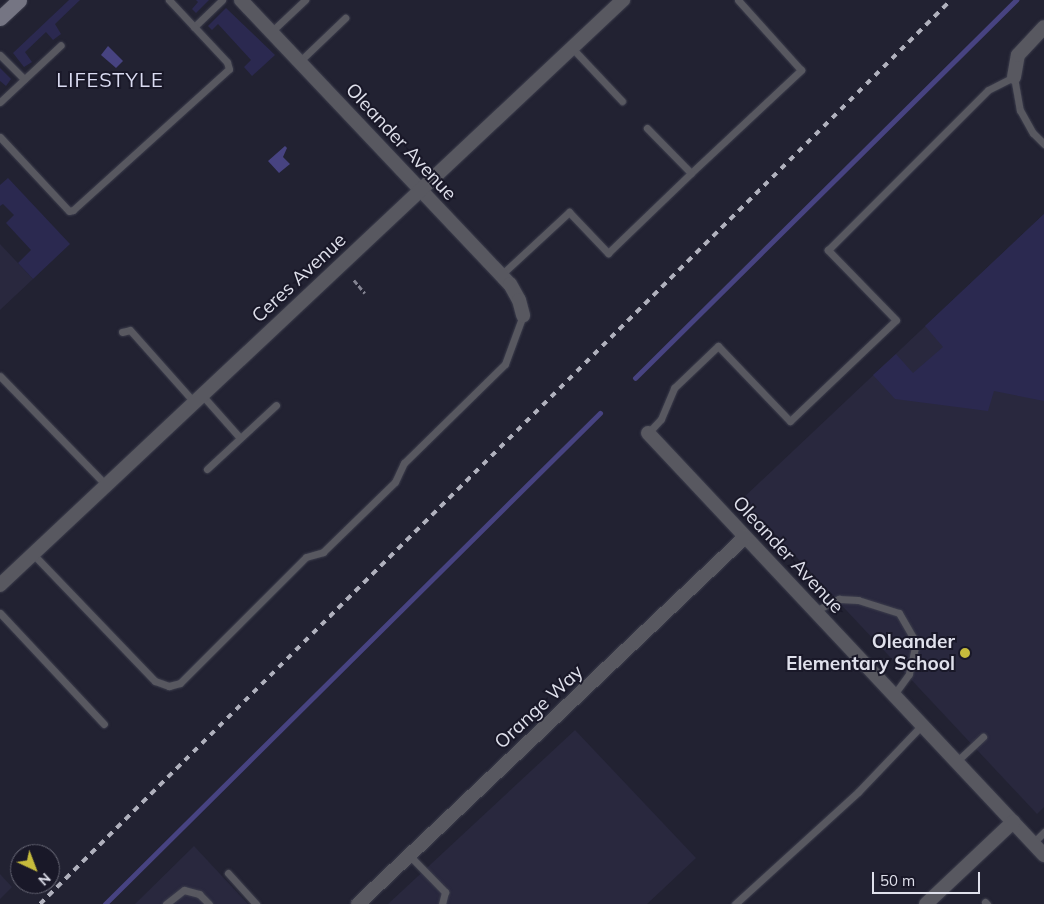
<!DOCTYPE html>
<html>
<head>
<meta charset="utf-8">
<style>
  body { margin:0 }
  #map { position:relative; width:1044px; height:904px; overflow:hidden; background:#222232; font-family:Mulish,sans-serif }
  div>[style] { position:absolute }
  .built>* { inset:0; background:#29283e }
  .green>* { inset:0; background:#2b2950 }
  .water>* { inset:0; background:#474381 }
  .stream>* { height:4.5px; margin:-2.25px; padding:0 2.25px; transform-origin:2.25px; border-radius:2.25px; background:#474381 }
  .path>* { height:2.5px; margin-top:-1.25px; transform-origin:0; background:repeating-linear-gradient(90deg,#838391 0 5px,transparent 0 7.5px) }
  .roads { filter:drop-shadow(0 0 1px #3c3d4c) drop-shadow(0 0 1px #3c3d4c) }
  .lane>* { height:7px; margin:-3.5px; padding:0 3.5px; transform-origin:3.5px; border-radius:3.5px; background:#585860 }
  .street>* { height:14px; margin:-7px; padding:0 7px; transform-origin:7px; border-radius:7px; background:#585860 }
  .secondary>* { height:15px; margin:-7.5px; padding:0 7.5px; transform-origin:7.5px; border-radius:7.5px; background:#757583 }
  .rail>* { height:4px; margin-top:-2px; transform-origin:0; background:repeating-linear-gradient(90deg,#b0b1bd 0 6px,transparent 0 12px) }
  .dots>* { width:14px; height:14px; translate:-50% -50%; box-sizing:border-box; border:2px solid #191828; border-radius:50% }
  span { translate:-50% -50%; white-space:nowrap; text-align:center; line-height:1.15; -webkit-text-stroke:4px #191828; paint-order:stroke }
  .street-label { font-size:19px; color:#dfe0eb }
  .poi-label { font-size:19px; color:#dfe0eb; font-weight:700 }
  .right { translate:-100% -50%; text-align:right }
  .neighbourhood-label { font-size:20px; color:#dbdcf2; letter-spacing:1px }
  .north { position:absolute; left:10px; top:844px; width:50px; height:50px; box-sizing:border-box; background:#191828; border:1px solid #686876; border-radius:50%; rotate:137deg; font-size:14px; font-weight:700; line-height:20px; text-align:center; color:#dfe0eb }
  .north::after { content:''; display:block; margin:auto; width:18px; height:22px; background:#c6bb3c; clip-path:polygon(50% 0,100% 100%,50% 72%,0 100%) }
  .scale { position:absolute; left:872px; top:872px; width:108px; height:22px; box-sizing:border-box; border:2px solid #dfe0eb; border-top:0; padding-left:6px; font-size:15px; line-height:18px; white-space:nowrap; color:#dfe0eb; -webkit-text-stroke:4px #191828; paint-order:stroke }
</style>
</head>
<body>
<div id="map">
  <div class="built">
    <div style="clip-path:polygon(1044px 214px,1044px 807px,1037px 814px,742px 499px)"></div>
    <div style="clip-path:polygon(0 244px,33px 279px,0 310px)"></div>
    <div style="clip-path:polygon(575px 730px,696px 858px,647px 904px,388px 904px)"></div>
    <div style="clip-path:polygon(194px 846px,248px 904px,135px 904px)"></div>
    <div style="clip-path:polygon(0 874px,12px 887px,0 899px)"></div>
  </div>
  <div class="green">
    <div style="clip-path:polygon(69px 0,80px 0,55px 24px,61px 34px,53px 40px,46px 32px,25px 52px,32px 62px,24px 67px,13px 53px)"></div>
    <div style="clip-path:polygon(196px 0,209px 0,196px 13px,192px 9px,198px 2px)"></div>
    <div style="clip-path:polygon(226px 8px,275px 55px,252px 76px,244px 67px,251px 60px,218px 24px,212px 30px,208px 26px)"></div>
    <div style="clip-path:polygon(0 68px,11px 79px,6px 86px,0 81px)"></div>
    <div style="clip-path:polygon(8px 178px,70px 244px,33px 279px,18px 263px,31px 250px,6px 223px,14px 215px,3px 204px,0 206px,0 185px)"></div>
    <div style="clip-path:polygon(1044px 214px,1044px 401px,994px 391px,988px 411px,895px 399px,873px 375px,896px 354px,913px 373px,943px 347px,925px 326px)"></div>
  </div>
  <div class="water">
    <div style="clip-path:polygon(108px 46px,123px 61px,116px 68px,101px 55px)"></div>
    <div style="clip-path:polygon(285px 146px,287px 148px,283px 157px,290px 164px,279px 173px,268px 161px)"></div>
  </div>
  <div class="stream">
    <div style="left:635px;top:378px;width:537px;rotate:-44.77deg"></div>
    <div style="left:105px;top:904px;width:697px;rotate:-44.77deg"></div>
  </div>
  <div class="path">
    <div style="left:354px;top:280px;width:17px;rotate:50deg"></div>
  </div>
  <div class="roads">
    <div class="lane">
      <div style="left:194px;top:27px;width:39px;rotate:-44deg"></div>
      <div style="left:271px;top:32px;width:47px;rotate:-43.3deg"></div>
      <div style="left:572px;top:48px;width:73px;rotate:46.7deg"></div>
      <div style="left:0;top:55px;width:34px;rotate:45deg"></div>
      <div style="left:299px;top:62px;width:64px;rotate:-43.7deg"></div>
      <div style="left:0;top:102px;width:83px;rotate:-43.1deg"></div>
      <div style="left:0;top:137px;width:101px;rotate:47deg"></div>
      <div style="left:69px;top:211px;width:4px;rotate:-14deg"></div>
      <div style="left:73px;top:210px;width:210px;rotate:-42.1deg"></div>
      <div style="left:229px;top:69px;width:7px;rotate:-106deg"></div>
      <div style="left:227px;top:62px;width:85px;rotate:-133.1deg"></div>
      <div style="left:691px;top:173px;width:151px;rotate:-43.1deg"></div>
      <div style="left:801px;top:70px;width:94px;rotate:-132deg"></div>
      <div style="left:501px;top:275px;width:93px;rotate:-42.8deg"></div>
      <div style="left:569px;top:212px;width:57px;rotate:46.4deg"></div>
      <div style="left:608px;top:253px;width:115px;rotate:-43.9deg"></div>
      <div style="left:691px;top:173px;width:63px;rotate:-134.4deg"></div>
      <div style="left:122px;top:332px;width:8px;rotate:-14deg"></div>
      <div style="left:130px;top:330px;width:96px;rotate:48.4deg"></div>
      <div style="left:0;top:376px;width:152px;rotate:45.8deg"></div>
      <div style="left:202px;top:395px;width:57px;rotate:48.5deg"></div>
      <div style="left:648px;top:433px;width:19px;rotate:-47deg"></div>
      <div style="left:661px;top:419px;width:34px;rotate:-67deg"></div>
      <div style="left:674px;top:388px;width:61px;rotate:-43.7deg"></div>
      <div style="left:718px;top:346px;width:104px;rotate:46.2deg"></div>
      <div style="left:790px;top:421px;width:146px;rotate:-43.6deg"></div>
      <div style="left:896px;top:320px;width:98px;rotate:-134.2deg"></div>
      <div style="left:828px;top:250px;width:226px;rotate:-45deg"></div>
      <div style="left:988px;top:90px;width:29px;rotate:-27deg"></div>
      <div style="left:1014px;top:77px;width:34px;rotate:80deg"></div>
      <div style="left:1020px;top:110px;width:26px;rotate:61deg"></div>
      <div style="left:1033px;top:133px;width:16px;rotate:45deg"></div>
      <div style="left:207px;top:469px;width:94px;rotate:-42.8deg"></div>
      <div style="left:33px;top:554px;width:176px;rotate:46.2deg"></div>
      <div style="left:155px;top:681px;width:15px;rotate:20deg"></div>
      <div style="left:169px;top:686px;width:11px;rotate:-15deg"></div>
      <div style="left:180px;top:683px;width:178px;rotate:-45deg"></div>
      <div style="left:306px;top:557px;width:18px;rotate:-16deg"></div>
      <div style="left:323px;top:552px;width:100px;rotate:-44.2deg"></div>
      <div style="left:395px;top:482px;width:21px;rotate:-65deg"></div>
      <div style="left:404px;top:463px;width:141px;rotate:-44.4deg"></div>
      <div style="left:505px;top:364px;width:52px;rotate:-69.8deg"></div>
      <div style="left:815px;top:611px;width:27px;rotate:-27deg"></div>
      <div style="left:839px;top:599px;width:19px;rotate:3deg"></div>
      <div style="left:858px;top:600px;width:43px;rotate:17.6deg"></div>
      <div style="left:899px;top:613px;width:34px;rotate:60deg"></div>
      <div style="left:916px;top:643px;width:32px;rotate:103deg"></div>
      <div style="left:909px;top:674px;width:26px;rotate:126deg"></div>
      <div style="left:0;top:613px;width:152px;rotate:46.9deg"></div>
      <div style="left:956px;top:762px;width:37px;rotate:-43deg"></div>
      <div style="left:1033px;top:843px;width:16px;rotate:-45deg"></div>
      <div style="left:409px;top:855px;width:52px;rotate:45.8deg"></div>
      <div style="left:445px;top:892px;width:12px;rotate:104deg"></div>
      <div style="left:228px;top:873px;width:42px;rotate:47.9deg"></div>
      <div style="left:985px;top:902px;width:3px;rotate:45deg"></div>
      <div style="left:166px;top:904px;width:23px;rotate:-38deg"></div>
      <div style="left:184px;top:890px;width:16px;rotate:15deg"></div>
      <div style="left:199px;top:894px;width:14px;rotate:45deg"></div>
      <div style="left:735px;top:904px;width:166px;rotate:-42.3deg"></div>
      <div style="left:858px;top:792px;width:93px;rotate:-46.3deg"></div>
    </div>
    <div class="street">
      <div style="left:241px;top:0;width:391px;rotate:46.6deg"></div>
      <div style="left:510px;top:284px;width:18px;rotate:61deg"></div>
      <div style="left:519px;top:300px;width:16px;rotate:75deg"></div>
      <div style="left:1014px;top:77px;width:22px;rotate:-80deg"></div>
      <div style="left:1018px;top:55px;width:38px;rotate:-47deg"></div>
      <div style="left:648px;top:433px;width:579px;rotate:46.82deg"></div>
      <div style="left:0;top:585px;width:855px;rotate:-43.2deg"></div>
      <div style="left:358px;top:904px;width:533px;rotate:-43.48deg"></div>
      <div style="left:926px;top:904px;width:120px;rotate:-43.3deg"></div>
    </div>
    <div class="secondary">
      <div style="left:0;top:18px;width:26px;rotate:-43deg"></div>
    </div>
  </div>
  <div class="rail">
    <div style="left:40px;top:904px;width:1283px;rotate:-44.78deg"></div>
  </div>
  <div class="dots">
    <div style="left:965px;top:653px;background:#c6bb3c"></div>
  </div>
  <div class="street-label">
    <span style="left:401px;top:142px;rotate:47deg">Oleander Avenue</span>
    <span style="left:299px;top:278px;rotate:-43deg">Ceres Avenue</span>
    <span style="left:788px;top:555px;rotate:47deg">Oleander Avenue</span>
    <span style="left:539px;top:707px;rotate:-43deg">Orange Way</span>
  </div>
  <div class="poi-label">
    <span class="right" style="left:955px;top:653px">Oleander<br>Elementary School</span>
  </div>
  <div class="neighbourhood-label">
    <span style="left:110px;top:79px">LIFESTYLE</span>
  </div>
  <div class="north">N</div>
  <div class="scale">50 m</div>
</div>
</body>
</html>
